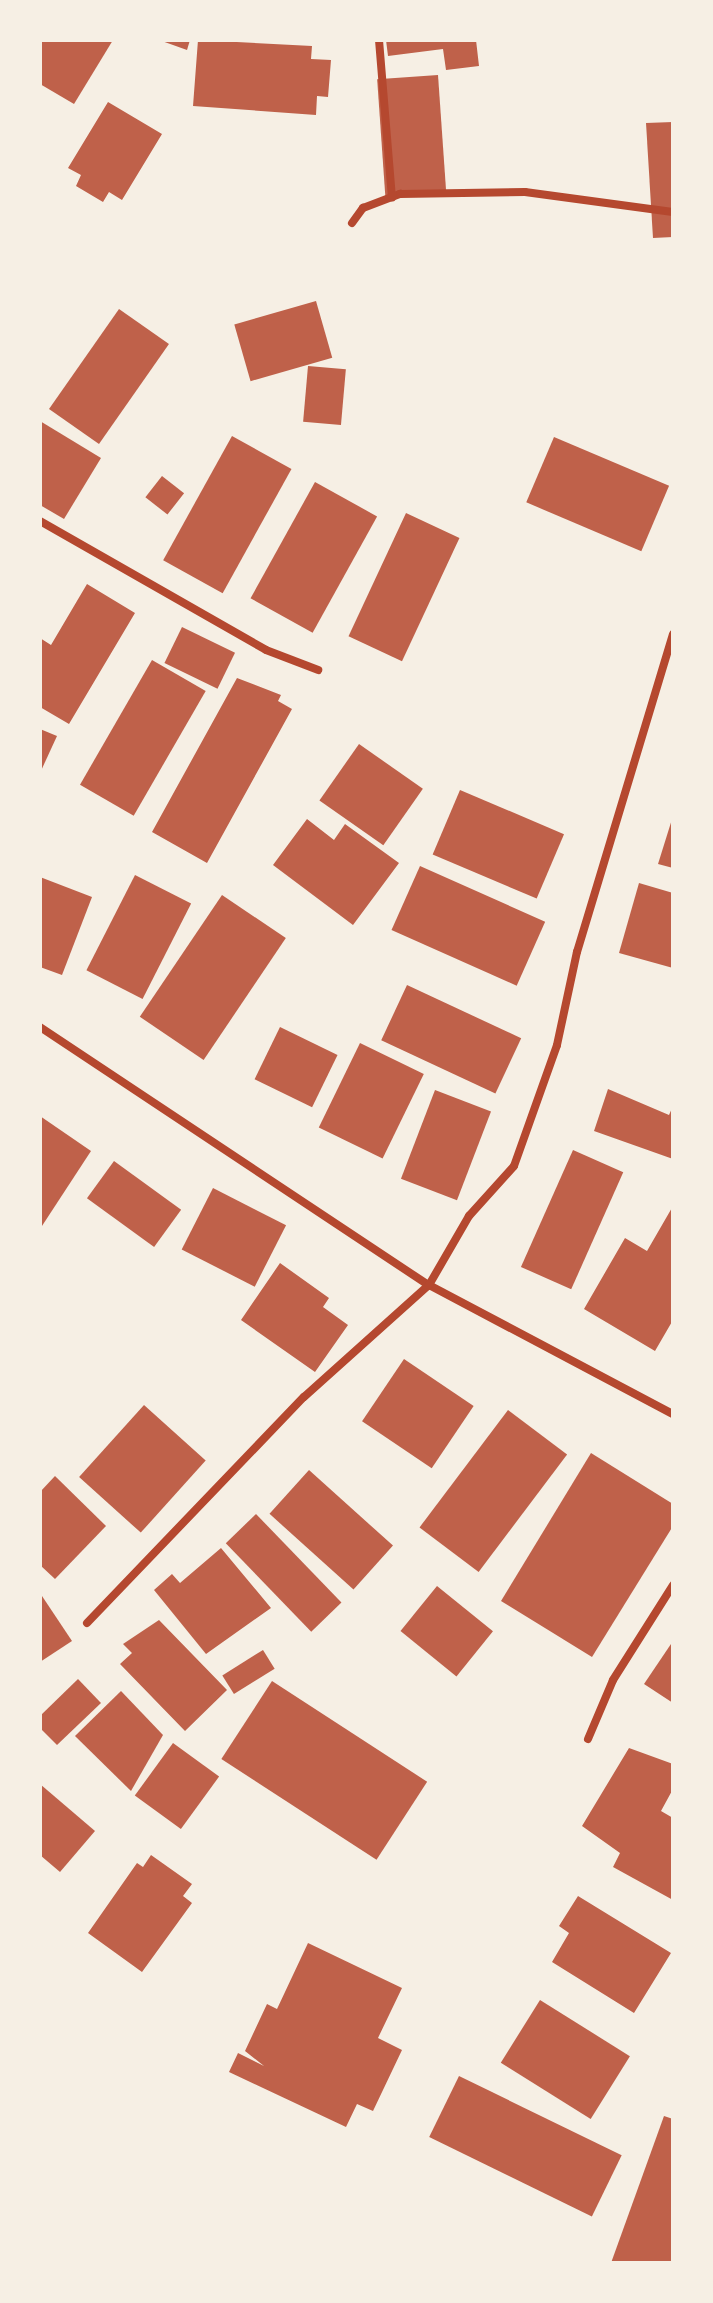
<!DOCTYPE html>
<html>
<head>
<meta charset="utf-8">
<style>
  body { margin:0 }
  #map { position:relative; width:713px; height:2303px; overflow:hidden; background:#f6efe4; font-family:"Fira Sans",sans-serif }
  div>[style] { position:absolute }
  .building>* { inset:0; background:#bf614a; transform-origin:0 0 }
  .minor>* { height:8px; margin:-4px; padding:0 4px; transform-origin:4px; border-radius:4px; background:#b5482f }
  span { translate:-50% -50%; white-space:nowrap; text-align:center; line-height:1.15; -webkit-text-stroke:8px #f6efe4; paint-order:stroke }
  .frame { position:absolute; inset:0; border:42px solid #f6efe4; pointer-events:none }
</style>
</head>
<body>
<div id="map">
  <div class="building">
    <div style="clip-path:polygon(40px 40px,113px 40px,74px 104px,40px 84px)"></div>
    <div style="clip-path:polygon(159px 40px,190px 40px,187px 50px)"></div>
    <div style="clip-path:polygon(198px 40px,312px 46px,311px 59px,331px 60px,328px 97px,317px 96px,316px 115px,193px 106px)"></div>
    <div style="clip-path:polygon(386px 40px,476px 40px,479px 66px,446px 70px,443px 49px,388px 56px)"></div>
    <div style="left:438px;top:75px;width:117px;height:61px;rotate:86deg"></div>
    <div style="clip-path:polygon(108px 102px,162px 134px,122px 200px,109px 192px,103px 202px,76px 186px,81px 175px,68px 168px)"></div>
    <div style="clip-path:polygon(673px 122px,673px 237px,653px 238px,646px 123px)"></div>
    <div style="left:316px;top:301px;width:59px;height:85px;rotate:74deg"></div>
    <div style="left:119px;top:309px;width:61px;height:122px;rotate:35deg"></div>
    <div style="left:308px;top:366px;width:38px;height:56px;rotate:5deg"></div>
    <div style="clip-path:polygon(40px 421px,101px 458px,64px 519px,40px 505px)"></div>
    <div style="left:232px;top:436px;width:68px;height:142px;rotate:29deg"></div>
    <div style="left:554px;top:437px;width:125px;height:71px;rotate:23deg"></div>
    <div style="left:162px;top:476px;width:28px;height:27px;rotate:38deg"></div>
    <div style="left:315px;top:482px;width:71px;height:133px;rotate:29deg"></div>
    <div style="left:406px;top:513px;width:59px;height:136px;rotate:25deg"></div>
    <div style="clip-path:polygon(87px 584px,135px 613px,69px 724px,40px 707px,40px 638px,51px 645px)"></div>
    <div style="left:182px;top:627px;width:59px;height:40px;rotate:26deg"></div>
    <div style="left:152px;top:660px;width:62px;height:144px;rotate:30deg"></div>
    <div style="clip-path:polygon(237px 678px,281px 695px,278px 701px,292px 709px,207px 863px,152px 832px)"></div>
    <div style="clip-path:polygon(40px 729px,57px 736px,40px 773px)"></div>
    <div style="left:359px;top:744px;width:78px;height:69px;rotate:35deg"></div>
    <div style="left:460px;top:790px;width:113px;height:70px;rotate:23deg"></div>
    <div style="clip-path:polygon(673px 816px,673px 868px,658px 864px)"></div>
    <div style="clip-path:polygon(307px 819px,334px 840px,345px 824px,399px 863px,353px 925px,273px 865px)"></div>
    <div style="left:420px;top:866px;width:137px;height:70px;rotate:24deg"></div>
    <div style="left:135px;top:875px;width:63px;height:107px;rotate:27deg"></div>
    <div style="clip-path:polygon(40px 877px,92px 897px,62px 975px,40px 967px)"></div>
    <div style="clip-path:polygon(639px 883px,673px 893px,673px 968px,619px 953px)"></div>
    <div style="left:222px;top:895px;width:77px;height:147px;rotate:34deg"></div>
    <div style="left:407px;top:985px;width:126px;height:61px;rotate:25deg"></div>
    <div style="left:280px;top:1027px;width:64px;height:58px;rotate:26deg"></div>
    <div style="left:360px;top:1043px;width:71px;height:94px;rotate:26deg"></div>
    <div style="clip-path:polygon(608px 1089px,669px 1115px,673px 1106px,673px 1159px,594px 1131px)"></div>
    <div style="left:435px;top:1090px;width:60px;height:95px;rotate:21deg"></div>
    <div style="clip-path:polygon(40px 1116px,91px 1151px,40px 1229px)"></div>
    <div style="left:573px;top:1150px;width:55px;height:128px;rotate:24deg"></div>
    <div style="left:114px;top:1161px;width:83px;height:46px;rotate:36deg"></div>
    <div style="left:213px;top:1188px;width:82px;height:69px;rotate:27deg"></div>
    <div style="clip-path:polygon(673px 1206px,673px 1320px,655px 1351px,584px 1309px,625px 1238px,647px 1251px)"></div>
    <div style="clip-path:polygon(280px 1263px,329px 1298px,323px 1307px,348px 1325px,315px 1372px,241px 1320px)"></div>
    <div style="left:404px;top:1359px;width:84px;height:75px;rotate:34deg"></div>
    <div style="left:144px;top:1405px;width:83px;height:97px;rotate:42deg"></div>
    <div style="left:508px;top:1410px;width:74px;height:147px;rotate:37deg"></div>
    <div style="clip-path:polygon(591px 1453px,673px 1504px,673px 1526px,592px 1657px,501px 1601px)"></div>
    <div style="left:309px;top:1470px;width:113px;height:59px;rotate:42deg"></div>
    <div style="clip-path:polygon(55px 1476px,106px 1526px,55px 1579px,40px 1565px,40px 1492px)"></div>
    <div style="left:256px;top:1514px;width:123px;height:42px;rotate:46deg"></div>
    <div style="clip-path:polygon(221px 1548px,271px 1608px,206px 1654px,154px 1590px,172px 1574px,180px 1583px)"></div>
    <div style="left:437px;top:1586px;width:72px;height:58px;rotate:39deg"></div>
    <div style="clip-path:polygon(40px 1593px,72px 1641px,40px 1662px)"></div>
    <div style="clip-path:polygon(159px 1620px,227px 1690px,185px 1731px,120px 1664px,132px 1653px,123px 1644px)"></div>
    <div style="clip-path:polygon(673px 1641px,673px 1703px,644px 1684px)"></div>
    <div style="left:263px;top:1650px;width:22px;height:48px;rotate:58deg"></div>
    <div style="clip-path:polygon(78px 1679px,101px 1703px,57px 1745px,40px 1728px,40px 1716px)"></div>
    <div style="left:272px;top:1681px;width:185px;height:93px;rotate:33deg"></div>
    <div style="clip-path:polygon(121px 1691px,163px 1735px,131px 1791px,75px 1736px)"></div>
    <div style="left:173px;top:1743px;width:57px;height:65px;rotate:36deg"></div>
    <div style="clip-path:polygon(629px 1748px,673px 1764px,673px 1789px,661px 1811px,673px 1818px,673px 1900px,613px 1867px,620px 1853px,582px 1826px)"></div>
    <div style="clip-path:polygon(40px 1784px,95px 1831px,60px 1872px,40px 1855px)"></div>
    <div style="clip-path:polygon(151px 1855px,192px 1884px,183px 1896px,192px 1903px,142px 1972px,88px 1933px,137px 1863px,143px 1867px)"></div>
    <div style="clip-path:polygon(578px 1896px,671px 1953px,634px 2013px,552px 1962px,569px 1933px,559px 1926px)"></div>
    <div style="clip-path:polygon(308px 1943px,402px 1988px,378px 2038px,402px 2050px,373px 2111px,357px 2104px,346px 2127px,229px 2072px,238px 2053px,264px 2066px,245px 2051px,267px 2004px,277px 2009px)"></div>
    <div style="left:540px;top:2000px;width:106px;height:74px;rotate:32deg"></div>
    <div style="left:459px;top:2076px;width:181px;height:68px;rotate:26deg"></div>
    <div style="clip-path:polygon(664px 2116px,673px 2119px,673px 2263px,611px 2263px)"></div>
  </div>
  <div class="minor">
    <div style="left:379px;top:40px;width:158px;rotate:85.3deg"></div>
    <div style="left:352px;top:223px;width:19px;rotate:-54deg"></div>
    <div style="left:363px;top:208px;width:40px;rotate:-21deg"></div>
    <div style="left:400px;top:194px;width:125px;rotate:-0.9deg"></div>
    <div style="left:525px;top:192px;width:149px;rotate:7.7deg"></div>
    <div style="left:40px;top:521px;width:260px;rotate:29.7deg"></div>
    <div style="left:266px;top:650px;width:56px;rotate:21deg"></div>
    <div style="left:40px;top:1027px;width:467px;rotate:33.6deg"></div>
    <div style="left:429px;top:1285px;width:276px;rotate:27.9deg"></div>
    <div style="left:87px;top:1623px;width:313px;rotate:-46.2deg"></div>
    <div style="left:304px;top:1397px;width:168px;rotate:-41.9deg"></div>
    <div style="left:429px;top:1285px;width:80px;rotate:-59.9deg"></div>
    <div style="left:469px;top:1216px;width:67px;rotate:-48deg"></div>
    <div style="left:514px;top:1166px;width:128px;rotate:-70.4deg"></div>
    <div style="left:557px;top:1045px;width:95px;rotate:-77.9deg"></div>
    <div style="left:577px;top:952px;width:332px;rotate:-73.2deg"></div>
    <div style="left:588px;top:1739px;width:64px;rotate:-67deg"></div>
    <div style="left:613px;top:1680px;width:112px;rotate:-57.7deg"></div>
  </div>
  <div class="frame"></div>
</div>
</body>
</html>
